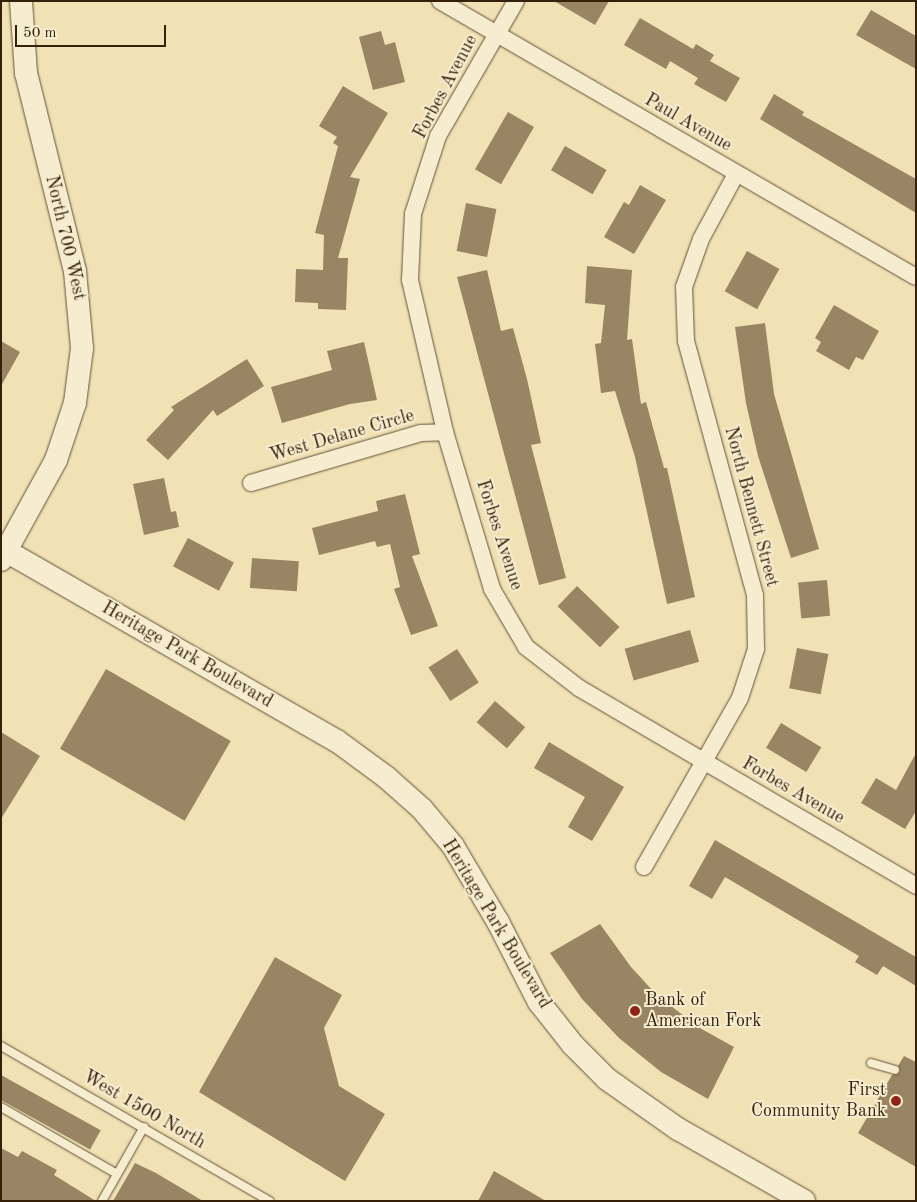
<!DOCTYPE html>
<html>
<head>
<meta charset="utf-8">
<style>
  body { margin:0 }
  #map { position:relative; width:917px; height:1202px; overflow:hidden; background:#f1e2b5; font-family:"Old Standard TT",serif }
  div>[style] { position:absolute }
  .building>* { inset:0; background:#978563; transform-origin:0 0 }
  .roads { filter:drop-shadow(0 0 1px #645035) drop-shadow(0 0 1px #645035) }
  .lane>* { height:8px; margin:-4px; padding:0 4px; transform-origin:4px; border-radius:4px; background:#f6eccf }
  .street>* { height:16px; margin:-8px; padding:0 8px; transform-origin:8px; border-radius:8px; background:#f6eccf }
  .secondary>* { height:22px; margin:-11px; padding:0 11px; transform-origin:11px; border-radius:11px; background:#f6eccf }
  .dots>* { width:14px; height:14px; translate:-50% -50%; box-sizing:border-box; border:2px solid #f6eccf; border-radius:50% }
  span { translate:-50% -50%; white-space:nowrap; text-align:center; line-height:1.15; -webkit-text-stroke:4px #f6eccf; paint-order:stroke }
  .street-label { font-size:18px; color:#35200a }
  .poi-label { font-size:18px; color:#35200a }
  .left { translate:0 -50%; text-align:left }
  .right { translate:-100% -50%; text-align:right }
  .frame { position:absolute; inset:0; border:2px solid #35200a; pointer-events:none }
  .scale { position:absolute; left:15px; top:25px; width:151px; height:22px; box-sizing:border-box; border:2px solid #35200a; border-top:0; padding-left:6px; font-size:15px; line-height:18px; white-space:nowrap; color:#35200a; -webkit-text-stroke:4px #f6eccf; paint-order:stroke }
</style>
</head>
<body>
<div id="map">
  <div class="building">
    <div style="clip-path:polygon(554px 1px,609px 1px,595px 25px)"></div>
    <div style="clip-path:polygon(871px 10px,916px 36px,916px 69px,856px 35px)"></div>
    <div style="clip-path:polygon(640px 18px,693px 49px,696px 44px,714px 55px,710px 61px,740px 78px,726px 102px,694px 84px,698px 78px,670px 61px,666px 69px,624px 45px)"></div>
    <div style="clip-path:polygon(381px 31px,385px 45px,395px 42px,405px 82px,373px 90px,359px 37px)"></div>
    <div style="clip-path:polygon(343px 86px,388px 113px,350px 177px,360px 179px,338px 258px,348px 258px,346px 310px,318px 309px,318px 303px,295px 302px,296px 269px,323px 270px,324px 235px,315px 233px,338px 146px,333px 143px,337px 137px,319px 126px)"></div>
    <div style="clip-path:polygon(774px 94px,804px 112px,802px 115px,916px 179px,916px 213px,760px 119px)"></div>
    <div style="left:508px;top:112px;width:30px;height:66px;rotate:30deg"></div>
    <div style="left:565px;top:146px;width:48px;height:28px;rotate:30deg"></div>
    <div style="clip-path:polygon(640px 185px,666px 200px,634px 254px,604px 237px,624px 202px,629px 205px)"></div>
    <div style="left:466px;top:203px;width:31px;height:49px;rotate:11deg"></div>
    <div style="left:747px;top:251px;width:37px;height:46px;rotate:29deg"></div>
    <div style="clip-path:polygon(587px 266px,632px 270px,627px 340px,632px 339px,641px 404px,646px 402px,664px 468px,667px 468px,695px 597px,667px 604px,635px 457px,615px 391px,601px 393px,595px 344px,601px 343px,605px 305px,585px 303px)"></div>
    <div style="clip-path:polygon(487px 270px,501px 331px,513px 328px,527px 379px,541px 443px,531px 445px,566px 578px,539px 585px,457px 277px)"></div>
    <div style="clip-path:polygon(834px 305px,879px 331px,863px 360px,856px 357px,849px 370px,816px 351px,821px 342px,815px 338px)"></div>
    <div style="clip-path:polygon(765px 323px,774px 394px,819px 549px,791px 558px,758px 456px,746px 403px,735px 327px)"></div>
    <div style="clip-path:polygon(1px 341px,20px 352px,1px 386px)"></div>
    <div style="clip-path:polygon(364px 342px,377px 400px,350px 404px,282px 423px,271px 387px,332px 370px,327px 351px)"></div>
    <div style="clip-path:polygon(247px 359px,264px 386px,217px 416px,213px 410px,168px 460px,146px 440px,174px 410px,171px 407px)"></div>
    <div style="clip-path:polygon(164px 478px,171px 512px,176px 511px,179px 527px,144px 535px,133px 484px)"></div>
    <div style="clip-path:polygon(405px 494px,420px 554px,412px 556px,438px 626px,411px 635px,394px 589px,400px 587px,390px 544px,377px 547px,375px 541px,319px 555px,312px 528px,378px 511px,376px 501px)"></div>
    <div style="left:188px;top:538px;width:52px;height:32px;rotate:28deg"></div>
    <div style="left:252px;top:558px;width:47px;height:30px;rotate:4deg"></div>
    <div style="left:827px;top:580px;width:36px;height:29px;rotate:85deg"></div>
    <div style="left:577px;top:586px;width:59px;height:28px;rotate:44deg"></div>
    <div style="left:690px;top:630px;width:33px;height:68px;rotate:74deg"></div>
    <div style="left:797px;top:648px;width:32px;height:41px;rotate:11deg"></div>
    <div style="left:457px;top:649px;width:40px;height:34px;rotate:57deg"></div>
    <div style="left:106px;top:669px;width:144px;height:92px;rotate:30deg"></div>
    <div style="left:495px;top:701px;width:40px;height:28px;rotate:41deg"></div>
    <div style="left:781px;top:723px;width:47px;height:29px;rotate:31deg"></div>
    <div style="clip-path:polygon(1px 732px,40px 756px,1px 819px)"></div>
    <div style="clip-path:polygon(549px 742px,624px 787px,592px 841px,568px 827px,585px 797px,534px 768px)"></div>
    <div style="clip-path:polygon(916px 753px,916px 811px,905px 829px,861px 803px,876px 778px,896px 790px)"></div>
    <div style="clip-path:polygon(715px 840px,916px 957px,916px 986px,883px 966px,877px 975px,855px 962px,859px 956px,725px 877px,712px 899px,689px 886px)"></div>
    <div style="clip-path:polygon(600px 924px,631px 967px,665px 1004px,666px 1002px,698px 1027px,734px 1047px,708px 1099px,661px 1072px,619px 1038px,582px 999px,550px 953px)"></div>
    <div style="clip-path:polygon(275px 957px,342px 995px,324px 1028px,339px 1086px,385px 1114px,345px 1181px,199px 1092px)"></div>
    <div style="clip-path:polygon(904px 1056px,916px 1062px,916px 1167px,858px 1133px,892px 1075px,900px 1072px,898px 1066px)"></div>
    <div style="left:1px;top:1075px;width:114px;height:22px;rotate:29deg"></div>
    <div style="clip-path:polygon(1px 1148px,18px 1157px,22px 1151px,57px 1170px,54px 1175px,96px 1201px,1px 1201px)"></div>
    <div style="clip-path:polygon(135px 1163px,156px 1173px,203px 1201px,113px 1201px)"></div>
    <div style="clip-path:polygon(494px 1171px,546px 1201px,478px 1201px)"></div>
  </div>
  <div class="roads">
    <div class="lane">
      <div style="left:1px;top:1046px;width:310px;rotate:30deg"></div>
      <div style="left:871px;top:1063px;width:25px;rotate:16deg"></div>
      <div style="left:1px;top:1107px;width:134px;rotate:30deg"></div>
      <div style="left:102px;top:1201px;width:85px;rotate:-60.4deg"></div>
    </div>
    <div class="street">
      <div style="left:440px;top:1px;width:550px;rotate:30.11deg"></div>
      <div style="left:516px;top:1px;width:156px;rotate:120deg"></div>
      <div style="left:438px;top:136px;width:82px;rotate:107.8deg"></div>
      <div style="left:413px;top:214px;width:66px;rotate:92.6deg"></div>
      <div style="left:410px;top:280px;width:156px;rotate:77deg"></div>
      <div style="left:445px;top:432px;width:164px;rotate:73.3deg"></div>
      <div style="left:492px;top:589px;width:67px;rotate:59.6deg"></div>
      <div style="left:526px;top:647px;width:67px;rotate:37.7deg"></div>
      <div style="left:579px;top:688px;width:391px;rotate:30.4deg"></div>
      <div style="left:251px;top:483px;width:177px;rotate:-16.4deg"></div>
      <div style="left:421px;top:433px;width:24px;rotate:-2deg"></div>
      <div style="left:644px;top:867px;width:194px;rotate:-60.4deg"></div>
      <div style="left:740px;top:698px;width:52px;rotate:-71.9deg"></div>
      <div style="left:756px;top:649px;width:54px;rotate:-91.1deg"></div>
      <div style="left:755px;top:595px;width:263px;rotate:-105.2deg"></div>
      <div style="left:686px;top:341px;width:54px;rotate:-92.1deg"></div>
      <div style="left:684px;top:287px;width:51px;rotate:-70.5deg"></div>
      <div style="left:701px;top:239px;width:74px;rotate:-61.7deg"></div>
    </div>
    <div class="secondary">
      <div style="left:1px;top:548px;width:387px;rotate:29.9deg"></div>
      <div style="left:337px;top:741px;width:61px;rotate:36.3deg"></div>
      <div style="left:386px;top:777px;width:48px;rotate:41.6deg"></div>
      <div style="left:422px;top:809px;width:48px;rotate:50deg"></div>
      <div style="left:453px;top:846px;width:88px;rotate:59.4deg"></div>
      <div style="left:498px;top:922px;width:90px;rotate:62.9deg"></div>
      <div style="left:539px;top:1002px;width:55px;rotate:51.7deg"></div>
      <div style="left:573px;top:1045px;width:48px;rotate:45deg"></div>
      <div style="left:607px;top:1079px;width:87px;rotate:35.2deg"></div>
      <div style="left:678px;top:1129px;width:145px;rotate:29.7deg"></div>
      <div style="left:1px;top:560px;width:114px;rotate:-61.2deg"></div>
      <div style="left:56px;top:460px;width:60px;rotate:-71.6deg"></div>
      <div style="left:75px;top:403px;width:55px;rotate:-82.7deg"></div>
      <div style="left:82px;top:348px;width:77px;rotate:-95.2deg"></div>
      <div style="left:75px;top:271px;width:204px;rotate:-103.9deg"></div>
      <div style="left:26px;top:73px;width:72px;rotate:-94deg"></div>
    </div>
  </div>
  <div class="dots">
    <div style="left:635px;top:1011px;background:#8f2418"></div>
    <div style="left:896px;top:1101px;background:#8f2418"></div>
  </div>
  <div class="street-label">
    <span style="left:446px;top:87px;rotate:-62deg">Forbes Avenue</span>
    <span style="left:688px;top:123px;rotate:30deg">Paul Avenue</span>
    <span style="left:65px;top:238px;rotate:77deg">North 700 West</span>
    <span style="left:342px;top:436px;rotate:-16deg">West Delane Circle</span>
    <span style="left:751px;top:507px;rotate:75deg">North Bennett Street</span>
    <span style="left:499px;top:535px;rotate:72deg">Forbes Avenue</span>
    <span style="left:187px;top:655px;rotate:30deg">Heritage Park Boulevard</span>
    <span style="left:793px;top:791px;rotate:30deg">Forbes Avenue</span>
    <span style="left:496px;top:924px;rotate:59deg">Heritage Park Boulevard</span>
    <span style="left:144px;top:1110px;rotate:30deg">West 1500 North</span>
  </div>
  <div class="poi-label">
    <span class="left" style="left:645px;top:1011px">Bank of<br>American Fork</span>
    <span class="right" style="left:886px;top:1101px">First<br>Community Bank</span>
  </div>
  <div class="frame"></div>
  <div class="scale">50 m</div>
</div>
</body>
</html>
